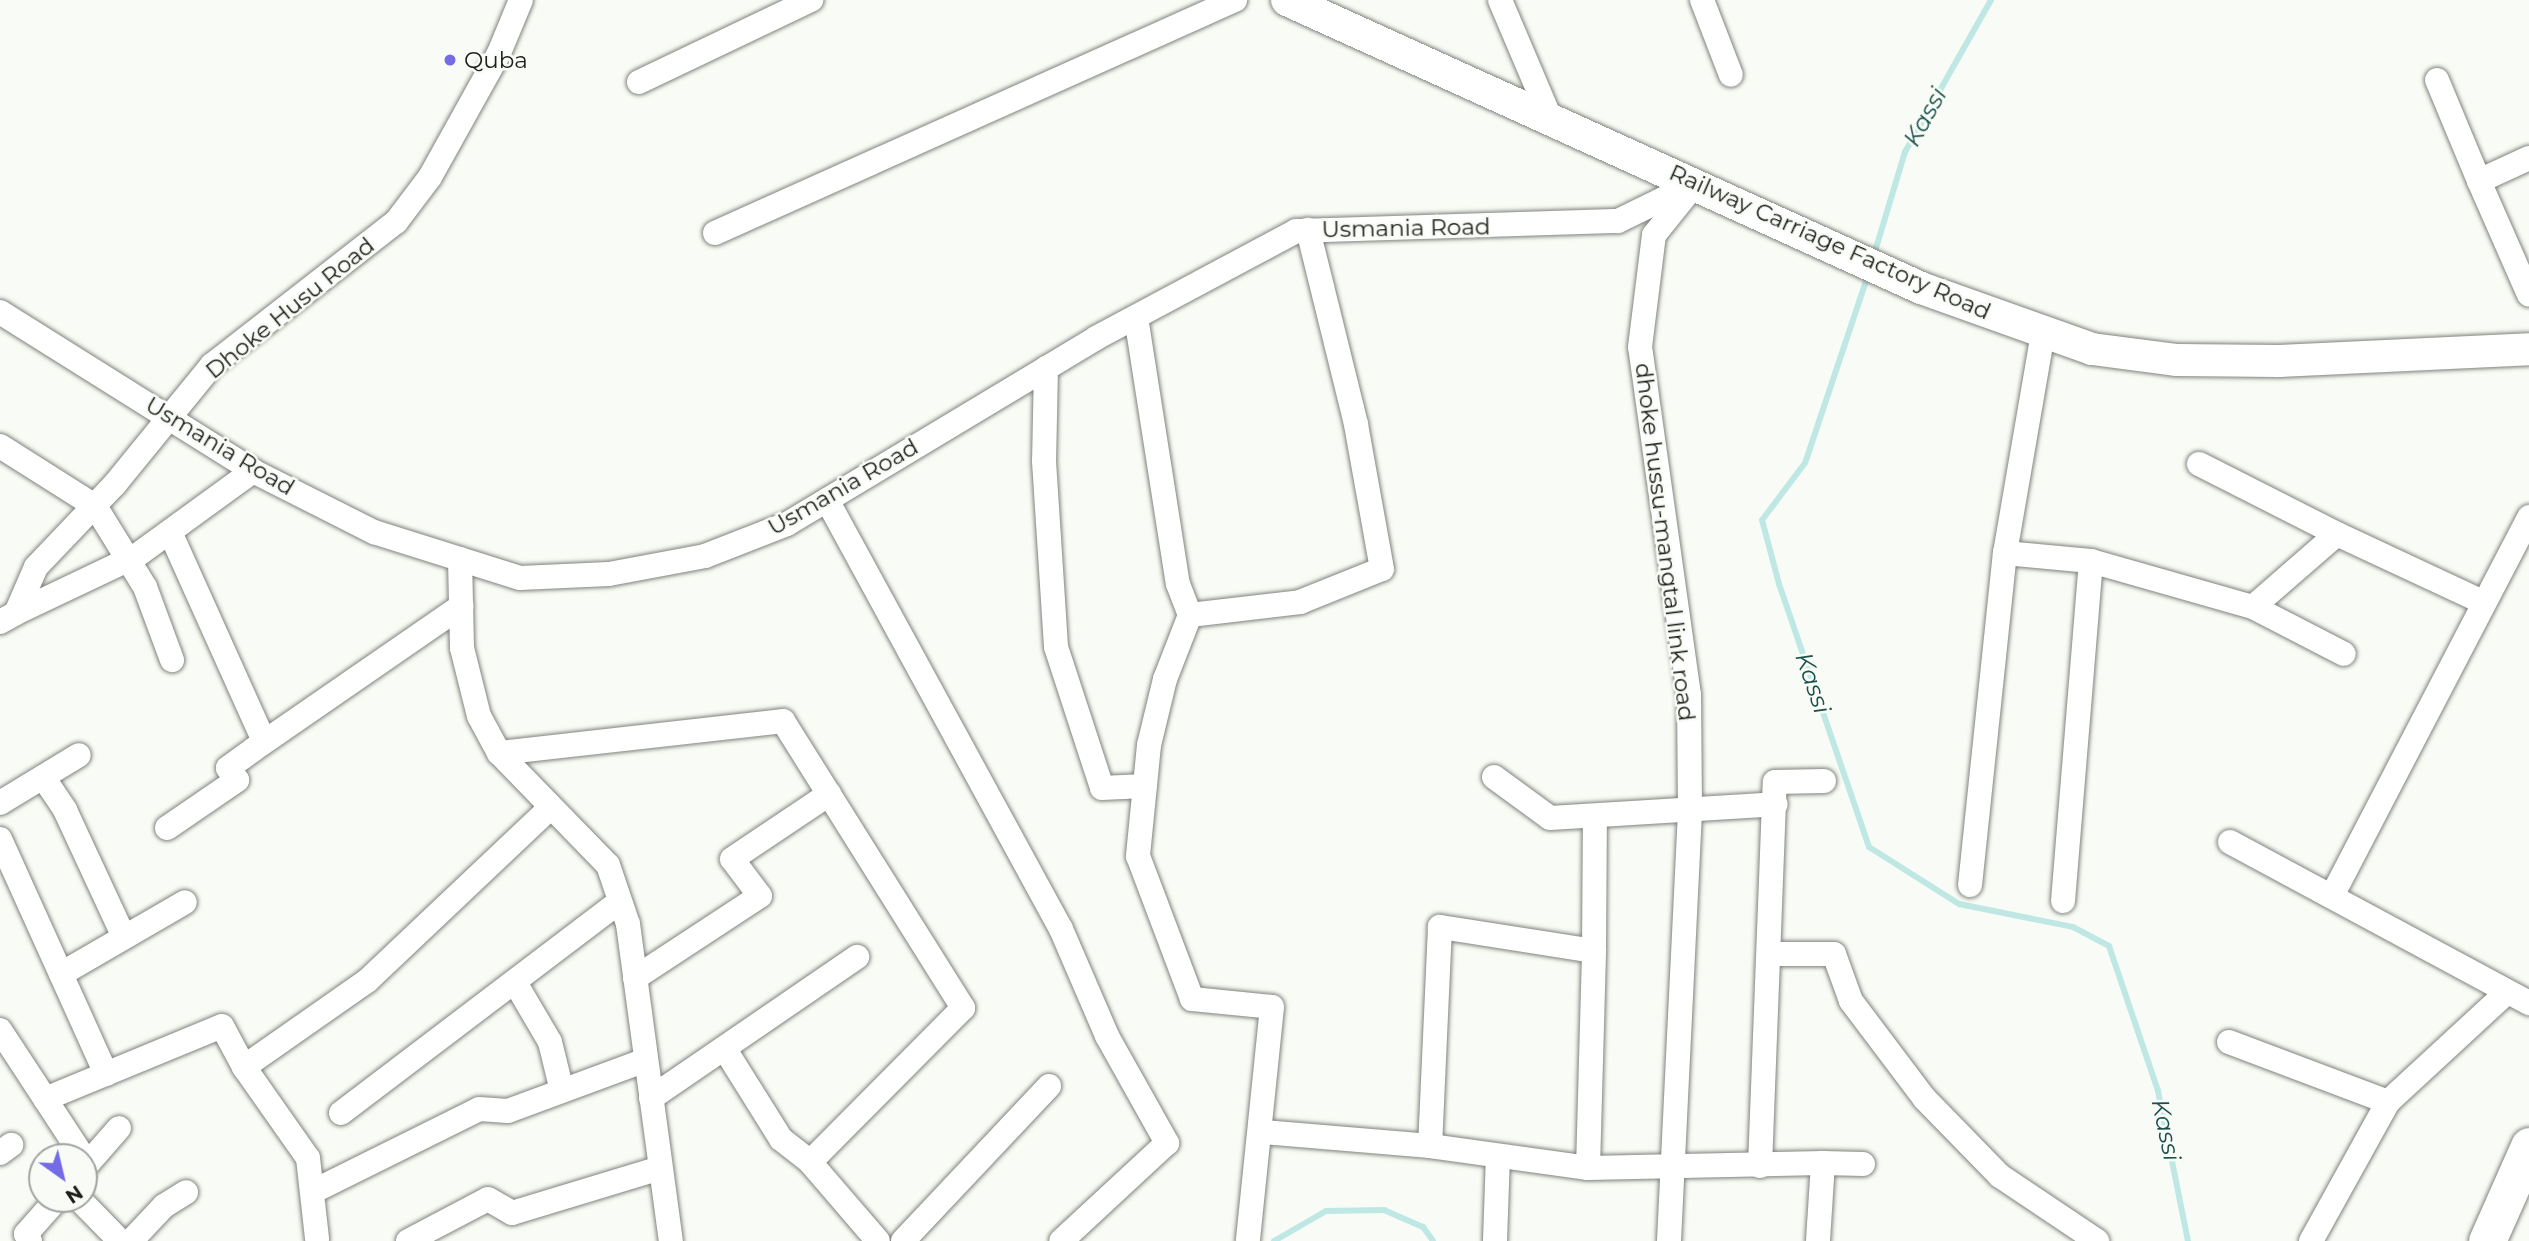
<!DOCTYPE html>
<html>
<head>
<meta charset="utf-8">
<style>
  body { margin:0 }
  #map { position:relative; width:2529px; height:1241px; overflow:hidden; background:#f9fcf6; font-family:Montserrat,sans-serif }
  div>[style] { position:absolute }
  .stream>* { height:6px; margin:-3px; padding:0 3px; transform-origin:3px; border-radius:3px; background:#bfe8e4 }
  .roads { filter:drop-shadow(0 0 2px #80837d) drop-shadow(0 0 2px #80837d) }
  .minor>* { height:24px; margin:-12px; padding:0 12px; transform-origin:12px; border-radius:12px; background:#fff }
  .major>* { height:32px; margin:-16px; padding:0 16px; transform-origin:16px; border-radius:16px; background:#fff }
  .highway>* { height:37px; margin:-18.5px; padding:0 18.5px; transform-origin:18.5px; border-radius:18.5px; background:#fff }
  .dots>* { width:19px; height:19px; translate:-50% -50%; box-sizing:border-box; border:4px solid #f9fcf6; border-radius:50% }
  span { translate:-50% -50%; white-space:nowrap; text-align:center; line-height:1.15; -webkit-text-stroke:5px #f9fcf6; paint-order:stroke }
  .poi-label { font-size:23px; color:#1e1f1d }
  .left { translate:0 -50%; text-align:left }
  .street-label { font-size:23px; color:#1e1f1d }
  .water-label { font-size:24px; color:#18504d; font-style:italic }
  .north { position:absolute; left:28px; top:1143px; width:70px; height:70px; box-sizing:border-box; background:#f9fcf6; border:2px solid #a1a49f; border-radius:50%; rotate:146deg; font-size:19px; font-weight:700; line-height:28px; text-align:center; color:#1e1f1d }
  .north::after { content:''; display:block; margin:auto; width:24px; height:32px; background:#746be6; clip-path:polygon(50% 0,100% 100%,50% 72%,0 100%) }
</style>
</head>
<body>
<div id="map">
  <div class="stream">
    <div style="left:1873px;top:258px;width:111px;rotate:-73.2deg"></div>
    <div style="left:1905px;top:152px;width:175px;rotate:-60.5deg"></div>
    <div style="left:1868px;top:275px;width:198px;rotate:108.5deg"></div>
    <div style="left:1805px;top:463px;width:71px;rotate:127deg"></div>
    <div style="left:1762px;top:520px;width:66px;rotate:75.1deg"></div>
    <div style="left:1779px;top:584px;width:278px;rotate:71.1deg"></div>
    <div style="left:1869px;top:847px;width:107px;rotate:32.3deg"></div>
    <div style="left:1959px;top:904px;width:116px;rotate:11.4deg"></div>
    <div style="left:2073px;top:927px;width:41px;rotate:27.8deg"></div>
    <div style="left:2109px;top:946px;width:153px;rotate:71.3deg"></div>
    <div style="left:2158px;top:1091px;width:153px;rotate:78.7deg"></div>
    <div style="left:1274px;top:1241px;width:60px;rotate:-30deg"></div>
    <div style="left:1326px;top:1211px;width:58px;rotate:-1deg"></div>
    <div style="left:1384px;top:1210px;width:43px;rotate:23.6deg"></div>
    <div style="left:1423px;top:1227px;width:17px;rotate:54deg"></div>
  </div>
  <div class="roads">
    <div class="minor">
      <div style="left:1500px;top:0;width:128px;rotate:67deg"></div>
      <div style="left:1702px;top:0;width:80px;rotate:68.9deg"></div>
      <div style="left:2437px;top:80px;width:109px;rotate:67.4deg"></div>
      <div style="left:639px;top:82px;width:191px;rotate:-25.5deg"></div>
      <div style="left:2529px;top:158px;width:55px;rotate:155.3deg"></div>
      <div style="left:2479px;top:181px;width:124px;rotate:66.3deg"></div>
      <div style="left:715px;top:233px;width:570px;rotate:-24.14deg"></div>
      <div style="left:0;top:312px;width:299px;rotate:32.1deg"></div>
      <div style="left:253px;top:471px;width:136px;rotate:26.8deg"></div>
      <div style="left:374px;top:532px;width:153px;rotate:17.5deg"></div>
      <div style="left:520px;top:578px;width:89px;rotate:-2.6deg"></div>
      <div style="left:609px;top:574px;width:98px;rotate:-10.6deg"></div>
      <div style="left:705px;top:556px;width:88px;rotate:-21.3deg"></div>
      <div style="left:787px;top:524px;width:361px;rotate:-31deg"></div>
      <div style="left:1096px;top:338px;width:227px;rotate:-28.1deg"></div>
      <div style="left:1296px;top:231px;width:322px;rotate:-1.8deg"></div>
      <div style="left:1618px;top:221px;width:87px;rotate:-26deg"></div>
      <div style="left:1136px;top:317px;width:270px;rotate:81.1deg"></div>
      <div style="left:1178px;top:584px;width:33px;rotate:69deg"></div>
      <div style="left:1190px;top:615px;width:111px;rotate:-6.7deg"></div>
      <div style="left:1300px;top:602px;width:88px;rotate:-21.9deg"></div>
      <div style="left:1382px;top:569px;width:147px;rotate:-100.2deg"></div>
      <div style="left:1356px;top:424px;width:200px;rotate:-103.9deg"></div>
      <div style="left:1046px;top:368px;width:93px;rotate:91.2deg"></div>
      <div style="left:1044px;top:461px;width:186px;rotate:86.3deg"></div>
      <div style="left:1056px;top:647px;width:148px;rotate:71.9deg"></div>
      <div style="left:1102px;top:788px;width:43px;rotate:-2.7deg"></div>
      <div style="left:0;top:446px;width:112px;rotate:32.3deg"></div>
      <div style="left:95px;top:506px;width:95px;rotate:58.3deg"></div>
      <div style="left:145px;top:587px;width:78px;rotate:69.7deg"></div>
      <div style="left:2199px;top:464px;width:155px;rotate:26.9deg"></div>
      <div style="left:827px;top:500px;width:489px;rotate:61.4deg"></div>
      <div style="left:1061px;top:929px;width:116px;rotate:66.7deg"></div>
      <div style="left:1107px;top:1036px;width:123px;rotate:60.7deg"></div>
      <div style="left:1167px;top:1143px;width:144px;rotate:137.2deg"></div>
      <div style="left:170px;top:532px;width:229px;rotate:65.8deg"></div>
      <div style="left:2005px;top:553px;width:222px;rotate:-80.2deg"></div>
      <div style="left:460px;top:559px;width:89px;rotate:88.7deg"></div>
      <div style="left:462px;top:648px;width:70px;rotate:76deg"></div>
      <div style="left:479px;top:716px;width:42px;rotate:61.6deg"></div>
      <div style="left:499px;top:753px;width:156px;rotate:45.8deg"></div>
      <div style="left:608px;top:865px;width:62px;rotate:71.3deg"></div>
      <div style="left:628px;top:924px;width:320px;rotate:82.3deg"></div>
      <div style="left:2253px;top:607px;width:102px;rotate:27.3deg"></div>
      <div style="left:16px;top:613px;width:133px;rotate:-25.4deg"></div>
      <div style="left:136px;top:556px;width:145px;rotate:-36deg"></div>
      <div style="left:1190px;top:615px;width:69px;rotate:111.3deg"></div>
      <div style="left:1165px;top:679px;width:68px;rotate:103.6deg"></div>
      <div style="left:1149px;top:745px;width:112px;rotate:95.7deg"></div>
      <div style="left:1138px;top:856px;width:153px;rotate:69.3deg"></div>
      <div style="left:1192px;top:999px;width:80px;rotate:5.7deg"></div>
      <div style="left:1272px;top:1007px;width:235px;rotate:95.9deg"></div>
      <div style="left:0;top:622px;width:18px;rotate:-29deg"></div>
      <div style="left:16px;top:613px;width:50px;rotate:-66.5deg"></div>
      <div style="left:36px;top:567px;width:115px;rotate:-46.4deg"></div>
      <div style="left:115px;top:484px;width:154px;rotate:-50.8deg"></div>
      <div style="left:212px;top:365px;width:233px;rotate:-37.9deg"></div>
      <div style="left:396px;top:222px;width:56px;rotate:-52.9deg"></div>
      <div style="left:430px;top:177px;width:142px;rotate:-60.9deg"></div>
      <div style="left:499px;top:53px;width:57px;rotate:-67.5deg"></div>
      <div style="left:499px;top:753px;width:286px;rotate:-6.4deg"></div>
      <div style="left:783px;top:721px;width:339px;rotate:57.9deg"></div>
      <div style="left:963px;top:1008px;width:217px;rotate:134.8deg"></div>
      <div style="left:43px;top:777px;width:40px;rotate:56deg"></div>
      <div style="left:65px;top:810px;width:140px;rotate:65.1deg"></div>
      <div style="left:1494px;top:777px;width:69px;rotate:36.2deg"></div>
      <div style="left:1550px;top:818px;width:226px;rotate:-3.5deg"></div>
      <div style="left:0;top:803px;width:92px;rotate:-31.3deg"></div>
      <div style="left:167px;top:828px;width:85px;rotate:-34.4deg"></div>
      <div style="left:237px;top:780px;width:15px;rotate:-127deg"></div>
      <div style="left:228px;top:768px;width:32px;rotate:-36deg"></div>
      <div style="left:254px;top:749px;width:252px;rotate:-34.6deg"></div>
      <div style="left:0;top:839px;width:258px;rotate:65.7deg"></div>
      <div style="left:2230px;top:842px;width:340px;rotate:28.3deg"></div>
      <div style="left:1970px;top:885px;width:334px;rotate:-84deg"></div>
      <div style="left:2005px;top:553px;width:86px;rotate:5.3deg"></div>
      <div style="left:2091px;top:561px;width:168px;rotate:15.9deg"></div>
      <div style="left:2253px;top:607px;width:111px;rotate:-41deg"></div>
      <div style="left:2337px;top:534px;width:161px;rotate:25deg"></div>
      <div style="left:2333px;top:894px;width:425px;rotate:-62.5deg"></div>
      <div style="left:2063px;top:901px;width:341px;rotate:-85.3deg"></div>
      <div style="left:1594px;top:951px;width:135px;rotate:-89.6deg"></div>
      <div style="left:1769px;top:954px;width:65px"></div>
      <div style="left:1834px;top:954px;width:50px;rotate:70.1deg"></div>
      <div style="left:1851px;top:1001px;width:121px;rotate:53deg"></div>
      <div style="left:1924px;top:1098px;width:109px;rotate:45.7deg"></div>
      <div style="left:2000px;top:1176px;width:117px;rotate:33.8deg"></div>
      <div style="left:61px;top:974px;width:143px;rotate:-30.1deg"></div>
      <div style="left:635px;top:978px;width:149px;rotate:-33.3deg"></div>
      <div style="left:760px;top:896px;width:46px;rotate:-127.1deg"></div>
      <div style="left:732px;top:859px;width:117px;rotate:-33.8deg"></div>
      <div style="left:516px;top:984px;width:67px;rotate:59.6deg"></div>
      <div style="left:550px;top:1042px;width:50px;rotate:76.2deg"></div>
      <div style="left:0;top:1030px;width:152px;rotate:56.8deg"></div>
      <div style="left:2229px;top:1042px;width:170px;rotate:20.7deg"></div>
      <div style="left:726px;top:1051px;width:104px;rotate:58deg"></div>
      <div style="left:781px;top:1139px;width:37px;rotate:38deg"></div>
      <div style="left:810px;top:1162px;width:104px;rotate:49.3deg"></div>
      <div style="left:244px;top:1067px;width:111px;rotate:54.9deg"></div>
      <div style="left:308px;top:1158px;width:81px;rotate:83.6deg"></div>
      <div style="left:651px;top:1098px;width:250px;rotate:-34.4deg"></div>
      <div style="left:45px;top:1099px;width:191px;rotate:-22.4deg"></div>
      <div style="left:222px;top:1026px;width:47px;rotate:61.8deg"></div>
      <div style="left:244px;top:1067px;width:150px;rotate:-35deg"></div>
      <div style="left:367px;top:981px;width:252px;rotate:-43.4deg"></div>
      <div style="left:341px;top:1113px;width:350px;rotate:-37.2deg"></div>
      <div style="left:1263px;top:1132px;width:168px;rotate:4.8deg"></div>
      <div style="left:0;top:1153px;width:14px;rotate:-36deg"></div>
      <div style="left:1823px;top:1163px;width:40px;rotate:1.4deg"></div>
      <div style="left:1760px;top:1166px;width:384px;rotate:-87.8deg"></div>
      <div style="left:1775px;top:782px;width:49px;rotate:-1.2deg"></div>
      <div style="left:84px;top:1168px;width:53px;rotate:-48.8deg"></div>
      <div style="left:1588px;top:1168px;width:217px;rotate:-88.4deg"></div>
      <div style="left:1594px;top:951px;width:156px;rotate:-171.1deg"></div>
      <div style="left:1440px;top:927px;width:219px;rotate:92.6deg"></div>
      <div style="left:1430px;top:1146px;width:160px;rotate:7.9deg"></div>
      <div style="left:1588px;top:1168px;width:235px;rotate:-1.2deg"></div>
      <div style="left:1823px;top:1163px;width:78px;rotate:93.7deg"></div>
      <div style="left:314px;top:1191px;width:184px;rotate:-26.4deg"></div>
      <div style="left:479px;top:1109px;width:29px;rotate:4deg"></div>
      <div style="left:508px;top:1111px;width:147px;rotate:-20.3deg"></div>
      <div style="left:79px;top:1199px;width:59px;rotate:45.7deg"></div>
      <div style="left:30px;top:1241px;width:8px;rotate:-120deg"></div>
      <div style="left:26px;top:1234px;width:47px;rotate:-48.5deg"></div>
      <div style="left:131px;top:1241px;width:48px;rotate:-46.7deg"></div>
      <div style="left:164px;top:1206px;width:26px;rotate:-32deg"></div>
      <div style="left:408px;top:1241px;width:90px;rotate:-27.7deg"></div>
      <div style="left:488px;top:1199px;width:28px;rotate:30deg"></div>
      <div style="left:512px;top:1213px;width:155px;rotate:-16.9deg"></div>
      <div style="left:903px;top:1241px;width:213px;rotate:-46.7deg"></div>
      <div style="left:1495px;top:1241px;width:84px;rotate:-88deg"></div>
      <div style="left:1669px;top:1241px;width:433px;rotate:-87.2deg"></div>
      <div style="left:1690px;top:809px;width:114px;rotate:-90.5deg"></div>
      <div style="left:1689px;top:695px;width:351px;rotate:-98deg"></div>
      <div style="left:1640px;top:347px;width:113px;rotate:-82.9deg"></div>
      <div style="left:1654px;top:235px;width:59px;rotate:-51.2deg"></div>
      <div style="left:2311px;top:1241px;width:159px;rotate:-61deg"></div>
      <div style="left:2388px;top:1102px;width:162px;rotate:-42.7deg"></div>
    </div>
    <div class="major">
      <div style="left:1287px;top:0;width:696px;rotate:24.43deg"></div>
      <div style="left:1921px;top:288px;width:182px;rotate:19.6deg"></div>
      <div style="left:2092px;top:349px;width:86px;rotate:7.4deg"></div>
      <div style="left:2177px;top:360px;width:102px;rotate:0.6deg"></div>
      <div style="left:2279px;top:361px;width:250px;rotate:-2.7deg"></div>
    </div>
    <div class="highway">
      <div style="left:2487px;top:1241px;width:104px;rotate:-66.1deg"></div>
    </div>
  </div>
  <div class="dots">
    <div style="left:450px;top:60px;background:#746be6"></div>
  </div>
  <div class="poi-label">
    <span class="left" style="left:464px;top:60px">Quba</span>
  </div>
  <div class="street-label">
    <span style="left:1406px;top:228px;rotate:-1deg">Usmania Road</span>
    <span style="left:1830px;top:242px;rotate:24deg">Railway Carriage Factory Road</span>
    <span style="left:290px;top:308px;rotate:-39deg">Dhoke Husu Road</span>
    <span style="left:220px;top:446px;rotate:31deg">Usmania Road</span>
    <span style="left:843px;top:487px;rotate:-30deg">Usmania Road</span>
    <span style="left:1665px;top:542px;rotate:83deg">dhoke hussu-mangtal link road</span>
  </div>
  <div class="water-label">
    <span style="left:1925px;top:117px;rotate:-61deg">Kassi</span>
    <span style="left:1813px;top:683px;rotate:71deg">Kassi</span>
    <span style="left:2166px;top:1130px;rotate:78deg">Kassi</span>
  </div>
  <div class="north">N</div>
</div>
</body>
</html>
